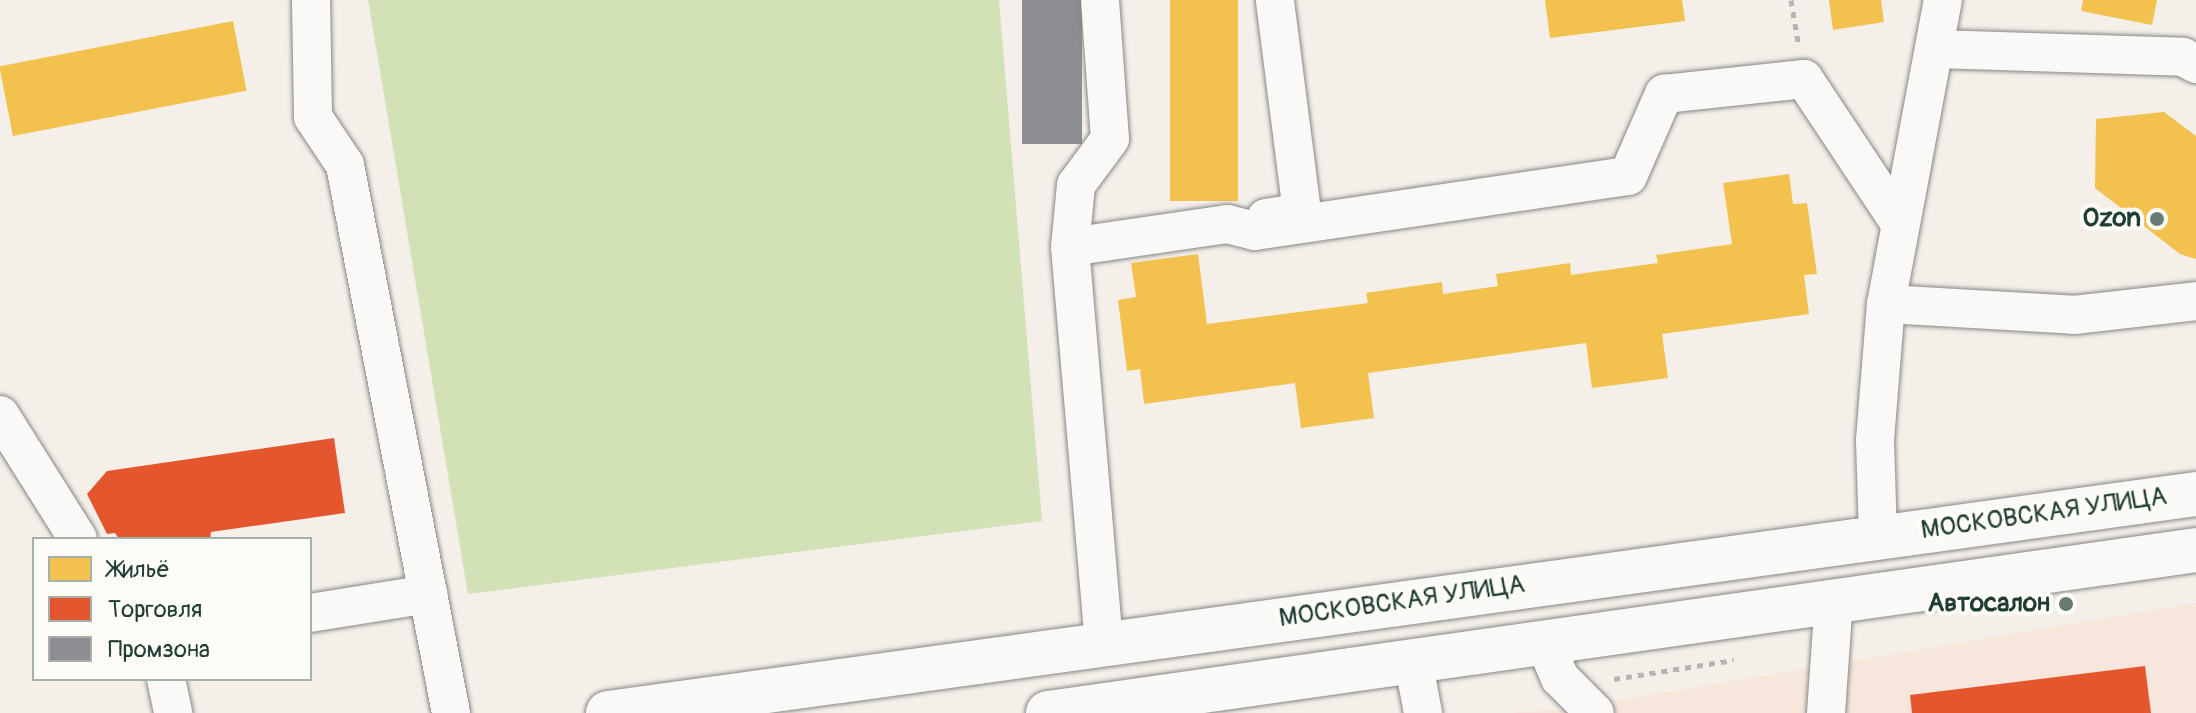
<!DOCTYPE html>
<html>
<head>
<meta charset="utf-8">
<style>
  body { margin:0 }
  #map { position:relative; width:2196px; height:713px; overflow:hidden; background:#f5efea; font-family:Pangolin,sans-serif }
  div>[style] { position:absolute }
  .built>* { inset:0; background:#f6e6dc }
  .green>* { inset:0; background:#d3e1b7 }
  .homes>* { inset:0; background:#f2c14e; transform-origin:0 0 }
  .shops>* { inset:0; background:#e4572e }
  .industry>* { inset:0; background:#8d8d92; transform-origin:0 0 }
  .path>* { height:5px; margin-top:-2.5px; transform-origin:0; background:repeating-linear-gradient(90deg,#b4b6b4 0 6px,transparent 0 12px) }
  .roads { filter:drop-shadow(0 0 2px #858884) drop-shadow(0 0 2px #858884) }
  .minor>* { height:38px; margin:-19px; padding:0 19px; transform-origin:19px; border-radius:19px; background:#faf9f7 }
  .major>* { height:44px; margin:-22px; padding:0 22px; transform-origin:22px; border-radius:22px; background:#faf9f7 }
  .dots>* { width:22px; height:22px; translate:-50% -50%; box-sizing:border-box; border:4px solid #fdfcf7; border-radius:50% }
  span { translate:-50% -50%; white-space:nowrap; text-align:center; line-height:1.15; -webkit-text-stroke:8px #fdfcf7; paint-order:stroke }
  .poi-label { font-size:26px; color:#1f3d34; font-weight:700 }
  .right { translate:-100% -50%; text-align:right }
  .street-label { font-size:26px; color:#1f3d34 }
  .legend { position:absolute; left:32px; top:537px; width:280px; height:144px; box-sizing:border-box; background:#fdfcf7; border:2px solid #a4b0a9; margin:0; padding:10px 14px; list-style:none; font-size:24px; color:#1f3d34 }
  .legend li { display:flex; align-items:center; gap:16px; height:40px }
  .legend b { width:40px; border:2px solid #a4b0a9 }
</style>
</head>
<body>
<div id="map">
  <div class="built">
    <div style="clip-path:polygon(2196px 603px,2196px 713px,1508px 713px,1567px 709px)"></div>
  </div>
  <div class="green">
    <div style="clip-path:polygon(368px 0,999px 0,1042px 521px,468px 594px)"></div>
  </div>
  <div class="homes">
    <div style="left:1170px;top:0;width:68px;height:201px"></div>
    <div style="clip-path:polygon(1545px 0,1682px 0,1685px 21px,1550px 38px)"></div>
    <div style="clip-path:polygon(1829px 0,1881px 0,1884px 22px,1833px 30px)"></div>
    <div style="clip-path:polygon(2083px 0,2157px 0,2152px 25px,2081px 11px)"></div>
    <div style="left:233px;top:21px;width:71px;height:238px;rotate:79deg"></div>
    <div style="clip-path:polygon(2164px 112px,2196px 136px,2196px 259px,2180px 254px,2095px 188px,2096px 119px)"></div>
    <div style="clip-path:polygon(1789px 174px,1793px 204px,1807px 203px,1817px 274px,1804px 275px,1809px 314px,1662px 334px,1668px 378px,1592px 388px,1586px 343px,1368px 373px,1374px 418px,1301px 428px,1295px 383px,1144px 404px,1140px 369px,1127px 371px,1118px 300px,1136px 297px,1131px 263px,1198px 254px,1207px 324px,1368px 303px,1366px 293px,1442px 282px,1443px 294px,1498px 286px,1496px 274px,1570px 263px,1571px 275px,1658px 263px,1656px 255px,1732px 244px,1723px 183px)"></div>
  </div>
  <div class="shops">
    <div style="clip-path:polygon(334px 438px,345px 513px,211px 532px,210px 539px,119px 539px,115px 533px,107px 534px,87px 494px,107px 471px)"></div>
    <div style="clip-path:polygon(2145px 666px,2151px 713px,1912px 713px,1910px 695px)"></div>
  </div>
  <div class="industry">
    <div style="left:1022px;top:0;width:60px;height:144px"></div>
  </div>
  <div class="path">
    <div style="left:1791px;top:0;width:43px;rotate:80.5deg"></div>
    <div style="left:1614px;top:679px;width:121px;rotate:-9deg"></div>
  </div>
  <div class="roads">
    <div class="minor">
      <div style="left:311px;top:0;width:117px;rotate:89deg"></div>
      <div style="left:313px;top:117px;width:58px;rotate:56.3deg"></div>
      <div style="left:345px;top:165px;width:558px;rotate:79.05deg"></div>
      <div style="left:1100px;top:0;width:139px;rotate:85.9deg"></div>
      <div style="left:1110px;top:139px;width:57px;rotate:126.5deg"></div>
      <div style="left:1076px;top:185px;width:62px;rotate:95.5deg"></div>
      <div style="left:1070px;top:247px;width:396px;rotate:85.1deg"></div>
      <div style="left:1935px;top:49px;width:248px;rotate:1.8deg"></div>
      <div style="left:2183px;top:57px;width:15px;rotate:28deg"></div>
      <div style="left:1266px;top:218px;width:36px;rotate:-9deg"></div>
      <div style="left:1302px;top:212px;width:214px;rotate:-97.3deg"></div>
      <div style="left:1070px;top:247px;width:159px;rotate:-8.3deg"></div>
      <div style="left:1227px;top:224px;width:29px;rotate:14deg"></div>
      <div style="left:1255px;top:231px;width:377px;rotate:-8.4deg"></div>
      <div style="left:1628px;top:176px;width:90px;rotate:-66.3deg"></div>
      <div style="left:1664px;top:94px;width:141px;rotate:-6.1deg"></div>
      <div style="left:1804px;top:79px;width:172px;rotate:56.4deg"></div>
      <div style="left:1886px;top:304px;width:188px;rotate:3.3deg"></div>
      <div style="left:2074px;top:315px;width:123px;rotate:-6.5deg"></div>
      <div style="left:0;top:415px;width:146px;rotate:57.8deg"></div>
      <div style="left:1878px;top:536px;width:96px;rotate:-91.8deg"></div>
      <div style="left:1875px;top:440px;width:136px;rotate:-85.4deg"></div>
      <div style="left:1886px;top:304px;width:309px;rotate:-79.4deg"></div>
      <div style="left:310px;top:613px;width:120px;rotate:-9.1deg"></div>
      <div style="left:1545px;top:643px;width:38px;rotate:67deg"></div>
      <div style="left:1560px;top:678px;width:49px;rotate:45deg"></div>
      <div style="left:1413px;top:660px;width:54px;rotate:79.3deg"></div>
      <div style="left:166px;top:679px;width:35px;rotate:78deg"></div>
      <div style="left:1826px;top:713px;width:114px;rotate:-86deg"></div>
    </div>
    <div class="major">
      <div style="left:608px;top:713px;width:1603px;rotate:-7.85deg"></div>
      <div style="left:1048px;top:713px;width:1160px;rotate:-8.08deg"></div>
    </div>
  </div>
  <div class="dots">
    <div style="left:2157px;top:219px;background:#6a7b74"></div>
    <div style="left:2066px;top:604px;background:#6a7b74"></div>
  </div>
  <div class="poi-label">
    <span class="right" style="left:2141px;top:219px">Ozon</span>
    <span class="right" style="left:2050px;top:604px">Автосалон</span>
  </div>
  <div class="street-label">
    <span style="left:2044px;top:514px;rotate:-8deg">МОСКОВСКАЯ УЛИЦА</span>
    <span style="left:1402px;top:602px;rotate:-8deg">МОСКОВСКАЯ УЛИЦА</span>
  </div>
  <ul class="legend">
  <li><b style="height:22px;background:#f2c14e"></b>Жильё</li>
  <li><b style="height:22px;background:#e4572e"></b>Торговля</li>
  <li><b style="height:22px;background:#8d8d92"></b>Промзона</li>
  </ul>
</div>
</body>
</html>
